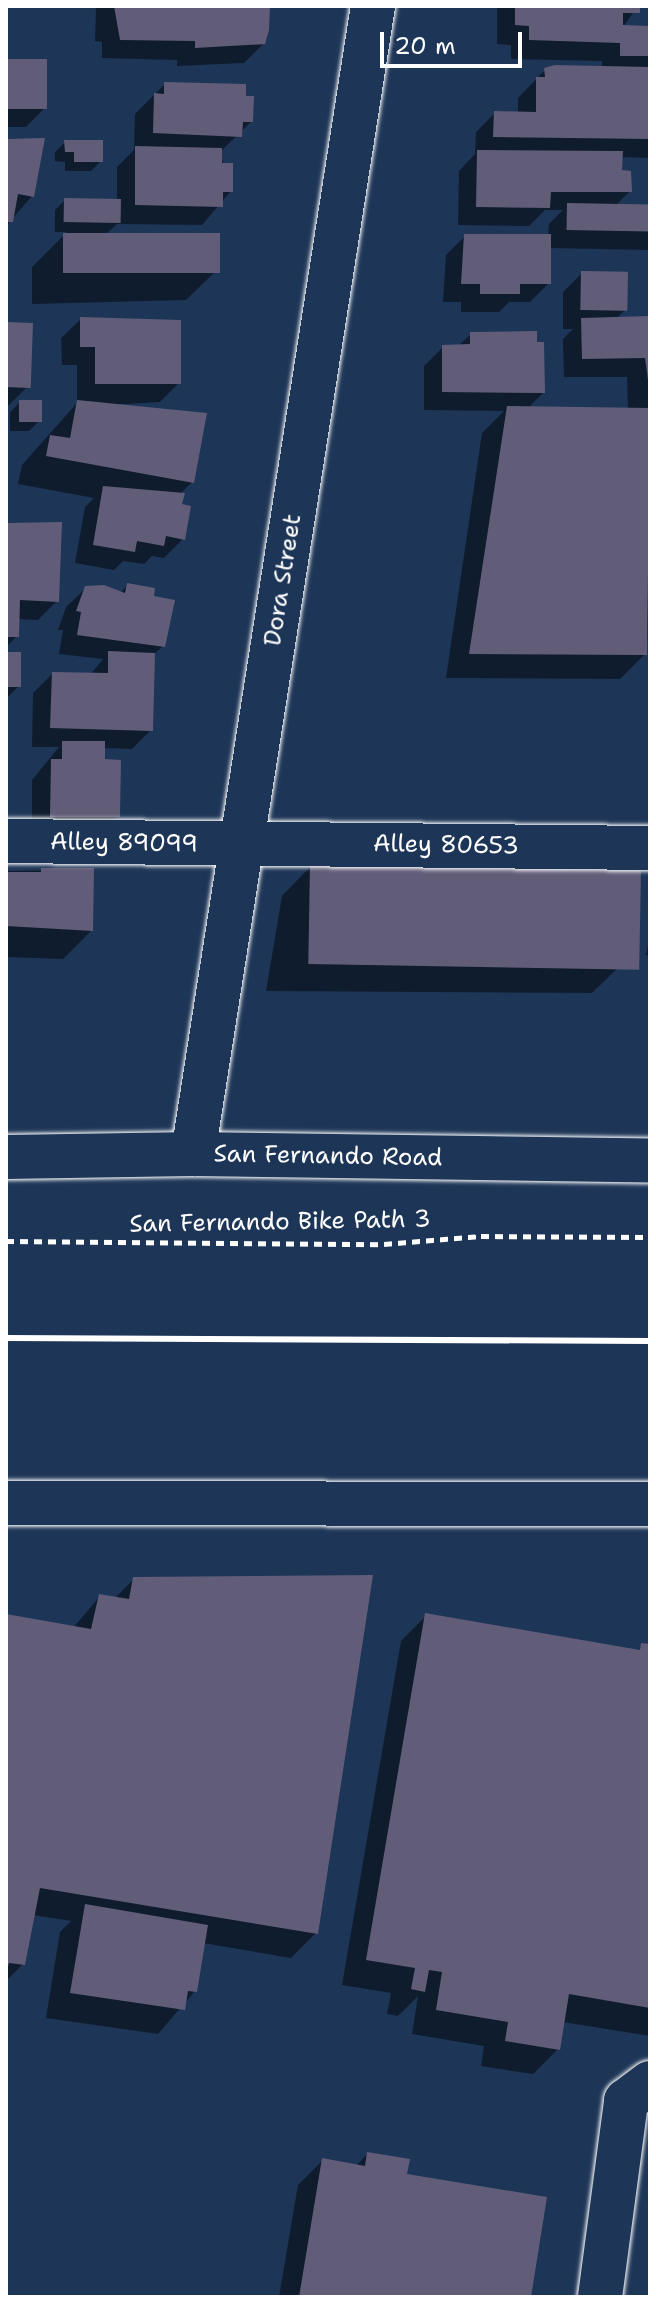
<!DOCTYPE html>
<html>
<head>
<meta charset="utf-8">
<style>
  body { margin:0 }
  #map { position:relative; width:656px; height:2303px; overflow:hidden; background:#1d3557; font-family:"Shantell Sans",sans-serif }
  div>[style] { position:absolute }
  .shadow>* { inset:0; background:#0007 }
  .building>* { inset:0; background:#615d79; transform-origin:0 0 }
  .path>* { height:5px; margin-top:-2.5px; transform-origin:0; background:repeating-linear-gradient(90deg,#fff 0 8px,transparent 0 14px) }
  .roads { filter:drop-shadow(0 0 2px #fff) drop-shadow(0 0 2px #fff) }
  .minor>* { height:44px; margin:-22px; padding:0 22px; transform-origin:22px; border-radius:22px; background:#1d3557 }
  .major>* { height:44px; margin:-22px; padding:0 22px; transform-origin:22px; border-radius:22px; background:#1d3557 }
  .rail>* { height:6px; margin:-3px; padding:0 3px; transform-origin:3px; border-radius:3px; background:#fff }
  span { translate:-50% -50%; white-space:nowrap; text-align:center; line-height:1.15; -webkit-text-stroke:6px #1d3557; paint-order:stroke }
  .street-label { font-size:24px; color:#fff }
  .frame { position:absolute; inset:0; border:8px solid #fff; pointer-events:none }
  .scale { position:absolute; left:380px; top:32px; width:142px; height:36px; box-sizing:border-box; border:4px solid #fff; border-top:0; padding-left:10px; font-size:24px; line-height:28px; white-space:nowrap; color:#fff; -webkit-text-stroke:6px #1d3557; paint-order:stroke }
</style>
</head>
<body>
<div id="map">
  <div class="shadow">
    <div style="clip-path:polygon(96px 6px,267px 6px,263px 44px,244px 63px,177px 66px,177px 60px,102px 58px,102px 42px,95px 41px)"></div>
    <div style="clip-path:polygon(497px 6px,638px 6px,623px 27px,650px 28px,650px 158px,620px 157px,620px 172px,630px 191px,615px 206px,650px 207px,650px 250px,549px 248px,549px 283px,530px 302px,509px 302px,499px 312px,461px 312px,461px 302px,443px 302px,446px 255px,465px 236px,548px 236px,549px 224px,563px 210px,545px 210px,529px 226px,458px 225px,459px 171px,475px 154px,476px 132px,495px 113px,518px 114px,518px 98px,545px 70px,602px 70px,602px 61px,511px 59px,511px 45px,497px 44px)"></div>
    <div style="clip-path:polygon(6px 61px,45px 108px,26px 127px,6px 127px)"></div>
    <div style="clip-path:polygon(165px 84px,244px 98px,251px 122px,220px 152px,231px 191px,202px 225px,117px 224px,105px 235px,218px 269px,186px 300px,32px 304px,32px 267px,67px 232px,55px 232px,55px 210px,65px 200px,117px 200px,117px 167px,134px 150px,135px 114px)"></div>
    <div style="clip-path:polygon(6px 141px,32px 196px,6px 226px)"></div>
    <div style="clip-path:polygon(65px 142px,101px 161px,91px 171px,65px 171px,65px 162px,55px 161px,55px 152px)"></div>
    <div style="clip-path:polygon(582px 273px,625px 310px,614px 321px,650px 322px,650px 623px,645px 654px,620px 679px,446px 678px,482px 433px,504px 411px,424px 410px,424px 366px,443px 347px,458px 346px,471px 334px,543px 393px,527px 409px,628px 410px,627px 377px,564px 377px,563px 339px,573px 329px,563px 329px,563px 292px)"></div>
    <div style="clip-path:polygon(80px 320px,179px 383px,160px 402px,108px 405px,192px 482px,180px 494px,183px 539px,164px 558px,152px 556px,144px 564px,123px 561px,114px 570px,75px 563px,85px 507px,94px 498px,18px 484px,22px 465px,77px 403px,77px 365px,62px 365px,61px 338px)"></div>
    <div style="clip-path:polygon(6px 324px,28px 386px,9px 405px,6px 405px)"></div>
    <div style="clip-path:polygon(20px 402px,39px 421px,29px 431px,10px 431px,10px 412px)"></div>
    <div style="clip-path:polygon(6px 525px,57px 601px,38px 620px,17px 619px,17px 636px,6px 647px)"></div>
    <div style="clip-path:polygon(128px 585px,151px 598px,163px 646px,152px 656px,151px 730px,132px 749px,103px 748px,118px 816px,99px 835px,32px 835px,32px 780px,59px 747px,32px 747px,33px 693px,52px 674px,90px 675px,103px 659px,59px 654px,63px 630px,58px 630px,66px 607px,86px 588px,120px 593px)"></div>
    <div style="clip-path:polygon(6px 654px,19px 686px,6px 699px)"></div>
    <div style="clip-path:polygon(310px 867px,621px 965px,592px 993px,266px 991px,282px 896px)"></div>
    <div style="clip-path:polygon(92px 870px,91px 931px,63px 959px,6px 957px,6px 871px)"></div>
    <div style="clip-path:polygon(650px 935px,650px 956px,646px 955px)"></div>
    <div style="clip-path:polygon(134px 1579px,316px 1933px,291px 1958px,203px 1943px,195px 1991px,158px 2034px,46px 2018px,60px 1932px,71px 1921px,33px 1915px,23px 1964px,6px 1981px,6px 1616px,73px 1628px,100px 1596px,114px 1599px)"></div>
    <div style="clip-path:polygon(426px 1616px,636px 1651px,650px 1646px,650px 2036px,563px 2022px,558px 2049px,533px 2074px,481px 2066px,484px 2046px,412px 2034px,418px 1996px,398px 2016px,387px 2014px,391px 1993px,342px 1985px,401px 1641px)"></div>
    <div style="clip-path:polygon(367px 2154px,405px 2175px,529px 2297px,279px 2297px,298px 2185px,323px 2160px,356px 2166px)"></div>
  </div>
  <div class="building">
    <div style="clip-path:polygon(114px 6px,270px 6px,269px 30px,265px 44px,195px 48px,195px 41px,120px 40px)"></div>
    <div style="clip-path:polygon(515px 6px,640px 6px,640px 13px,623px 13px,623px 25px,650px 26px,650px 56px,620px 56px,620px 43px,529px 40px,529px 26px,515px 25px)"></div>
    <div style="left:6px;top:59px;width:41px;height:50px"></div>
    <div style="clip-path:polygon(555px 65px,650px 67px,650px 139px,493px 137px,494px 111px,536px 112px,536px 77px,545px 77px,544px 68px)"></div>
    <div style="clip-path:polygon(164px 82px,246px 84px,246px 96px,254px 96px,253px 122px,243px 122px,242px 137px,153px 133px,154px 93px,164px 94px)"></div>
    <div style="clip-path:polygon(45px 138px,34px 197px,18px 194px,13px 222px,6px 222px,6px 139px)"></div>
    <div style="clip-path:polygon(64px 140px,103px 140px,103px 162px,74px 162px,74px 152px,65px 152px)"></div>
    <div style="clip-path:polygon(135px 146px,222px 148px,222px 163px,233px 163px,233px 192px,223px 192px,223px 207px,135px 205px)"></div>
    <div style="clip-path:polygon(477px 150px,623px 151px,622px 170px,631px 171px,632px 192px,551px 192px,550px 208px,476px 207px)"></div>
    <div style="left:64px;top:198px;width:57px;height:24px;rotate:1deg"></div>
    <div style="left:567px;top:203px;width:83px;height:27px;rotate:1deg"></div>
    <div style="left:63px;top:233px;width:157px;height:40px"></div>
    <div style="clip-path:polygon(464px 234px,551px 234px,551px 284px,520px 284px,520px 294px,480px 294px,480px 284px,461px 284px)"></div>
    <div style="left:581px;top:271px;width:47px;height:39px;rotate:1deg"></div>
    <div style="clip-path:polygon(650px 316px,650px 395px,645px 358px,582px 359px,581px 318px)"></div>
    <div style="clip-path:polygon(80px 317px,181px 320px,181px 384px,95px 384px,95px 347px,80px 347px)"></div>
    <div style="left:6px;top:322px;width:27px;height:65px;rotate:2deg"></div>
    <div style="clip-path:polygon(537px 331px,537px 342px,544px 342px,545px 393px,442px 392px,442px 345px,470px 344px,470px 332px)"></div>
    <div style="left:19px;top:400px;width:23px;height:22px"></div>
    <div style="clip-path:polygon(77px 400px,207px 413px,194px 483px,46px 456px,50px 435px,70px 438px)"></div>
    <div style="clip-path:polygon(507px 406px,650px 408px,647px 655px,469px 654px)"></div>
    <div style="clip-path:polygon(103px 486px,185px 493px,182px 504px,191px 506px,185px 540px,166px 536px,164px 546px,137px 541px,135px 552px,93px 545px)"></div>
    <div style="clip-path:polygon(62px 522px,59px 602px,20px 600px,19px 637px,6px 637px,6px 523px)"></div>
    <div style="clip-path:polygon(127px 583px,155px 588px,154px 596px,175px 600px,165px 647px,77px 635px,81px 612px,76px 611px,85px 586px,104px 585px,125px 593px)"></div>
    <div style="clip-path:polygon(108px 651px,155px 653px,153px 731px,50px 728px,52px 672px,108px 673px)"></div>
    <div style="left:6px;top:652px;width:15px;height:35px"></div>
    <div style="clip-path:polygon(62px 741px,105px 741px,105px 759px,121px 760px,120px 817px,50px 817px,51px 759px,62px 759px)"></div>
    <div style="left:310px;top:865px;width:331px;height:99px;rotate:1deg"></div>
    <div style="clip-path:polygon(41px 868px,94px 868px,93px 931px,6px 926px,6px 872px,41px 872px)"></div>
    <div style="clip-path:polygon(373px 1575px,318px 1934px,40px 1888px,25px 1965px,9px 1963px,6px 1974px,6px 1614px,91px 1629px,99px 1594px,129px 1599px,133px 1577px)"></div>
    <div style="clip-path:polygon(425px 1613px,640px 1650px,641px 1643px,650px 1644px,650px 2008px,569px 1994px,560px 2050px,505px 2041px,508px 2022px,436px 2010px,442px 1972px,429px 1970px,425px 1992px,411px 1989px,415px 1968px,366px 1960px)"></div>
    <div style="clip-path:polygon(85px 1904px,208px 1925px,197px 1992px,188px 1991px,185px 2010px,70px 1993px)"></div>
    <div style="clip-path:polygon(367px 2152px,410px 2159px,407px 2174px,547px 2197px,531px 2297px,299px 2297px,322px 2158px,365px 2166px)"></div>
  </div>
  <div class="path">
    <div style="left:6px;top:1241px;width:378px;rotate:0.5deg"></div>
    <div style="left:384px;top:1244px;width:97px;rotate:-4.7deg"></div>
    <div style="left:481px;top:1236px;width:169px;rotate:0.3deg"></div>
  </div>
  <div class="roads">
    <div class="minor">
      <div style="left:6px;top:841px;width:644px;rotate:0.62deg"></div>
      <div style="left:193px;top:1154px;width:1162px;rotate:-81.09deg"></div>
      <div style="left:6px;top:1503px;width:644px;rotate:0.09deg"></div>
      <div style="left:600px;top:2297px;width:198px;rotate:-82.4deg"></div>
      <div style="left:626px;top:2101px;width:30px;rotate:-37deg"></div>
    </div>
    <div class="major">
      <div style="left:6px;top:1157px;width:187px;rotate:-0.9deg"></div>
      <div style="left:193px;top:1154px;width:457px;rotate:0.8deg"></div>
    </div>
  </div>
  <div class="rail">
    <div style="left:6px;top:1338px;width:644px;rotate:0.27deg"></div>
  </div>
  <div class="street-label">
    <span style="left:283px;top:580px;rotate:-81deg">Dora Street</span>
    <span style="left:124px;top:843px;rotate:1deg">Alley 89099</span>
    <span style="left:446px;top:845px;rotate:1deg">Alley 80653</span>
    <span style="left:328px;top:1156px;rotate:1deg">San Fernando Road</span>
    <span style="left:280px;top:1222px;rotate:-1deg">San Fernando Bike Path 3</span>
  </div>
  <div class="frame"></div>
  <div class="scale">20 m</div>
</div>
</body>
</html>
